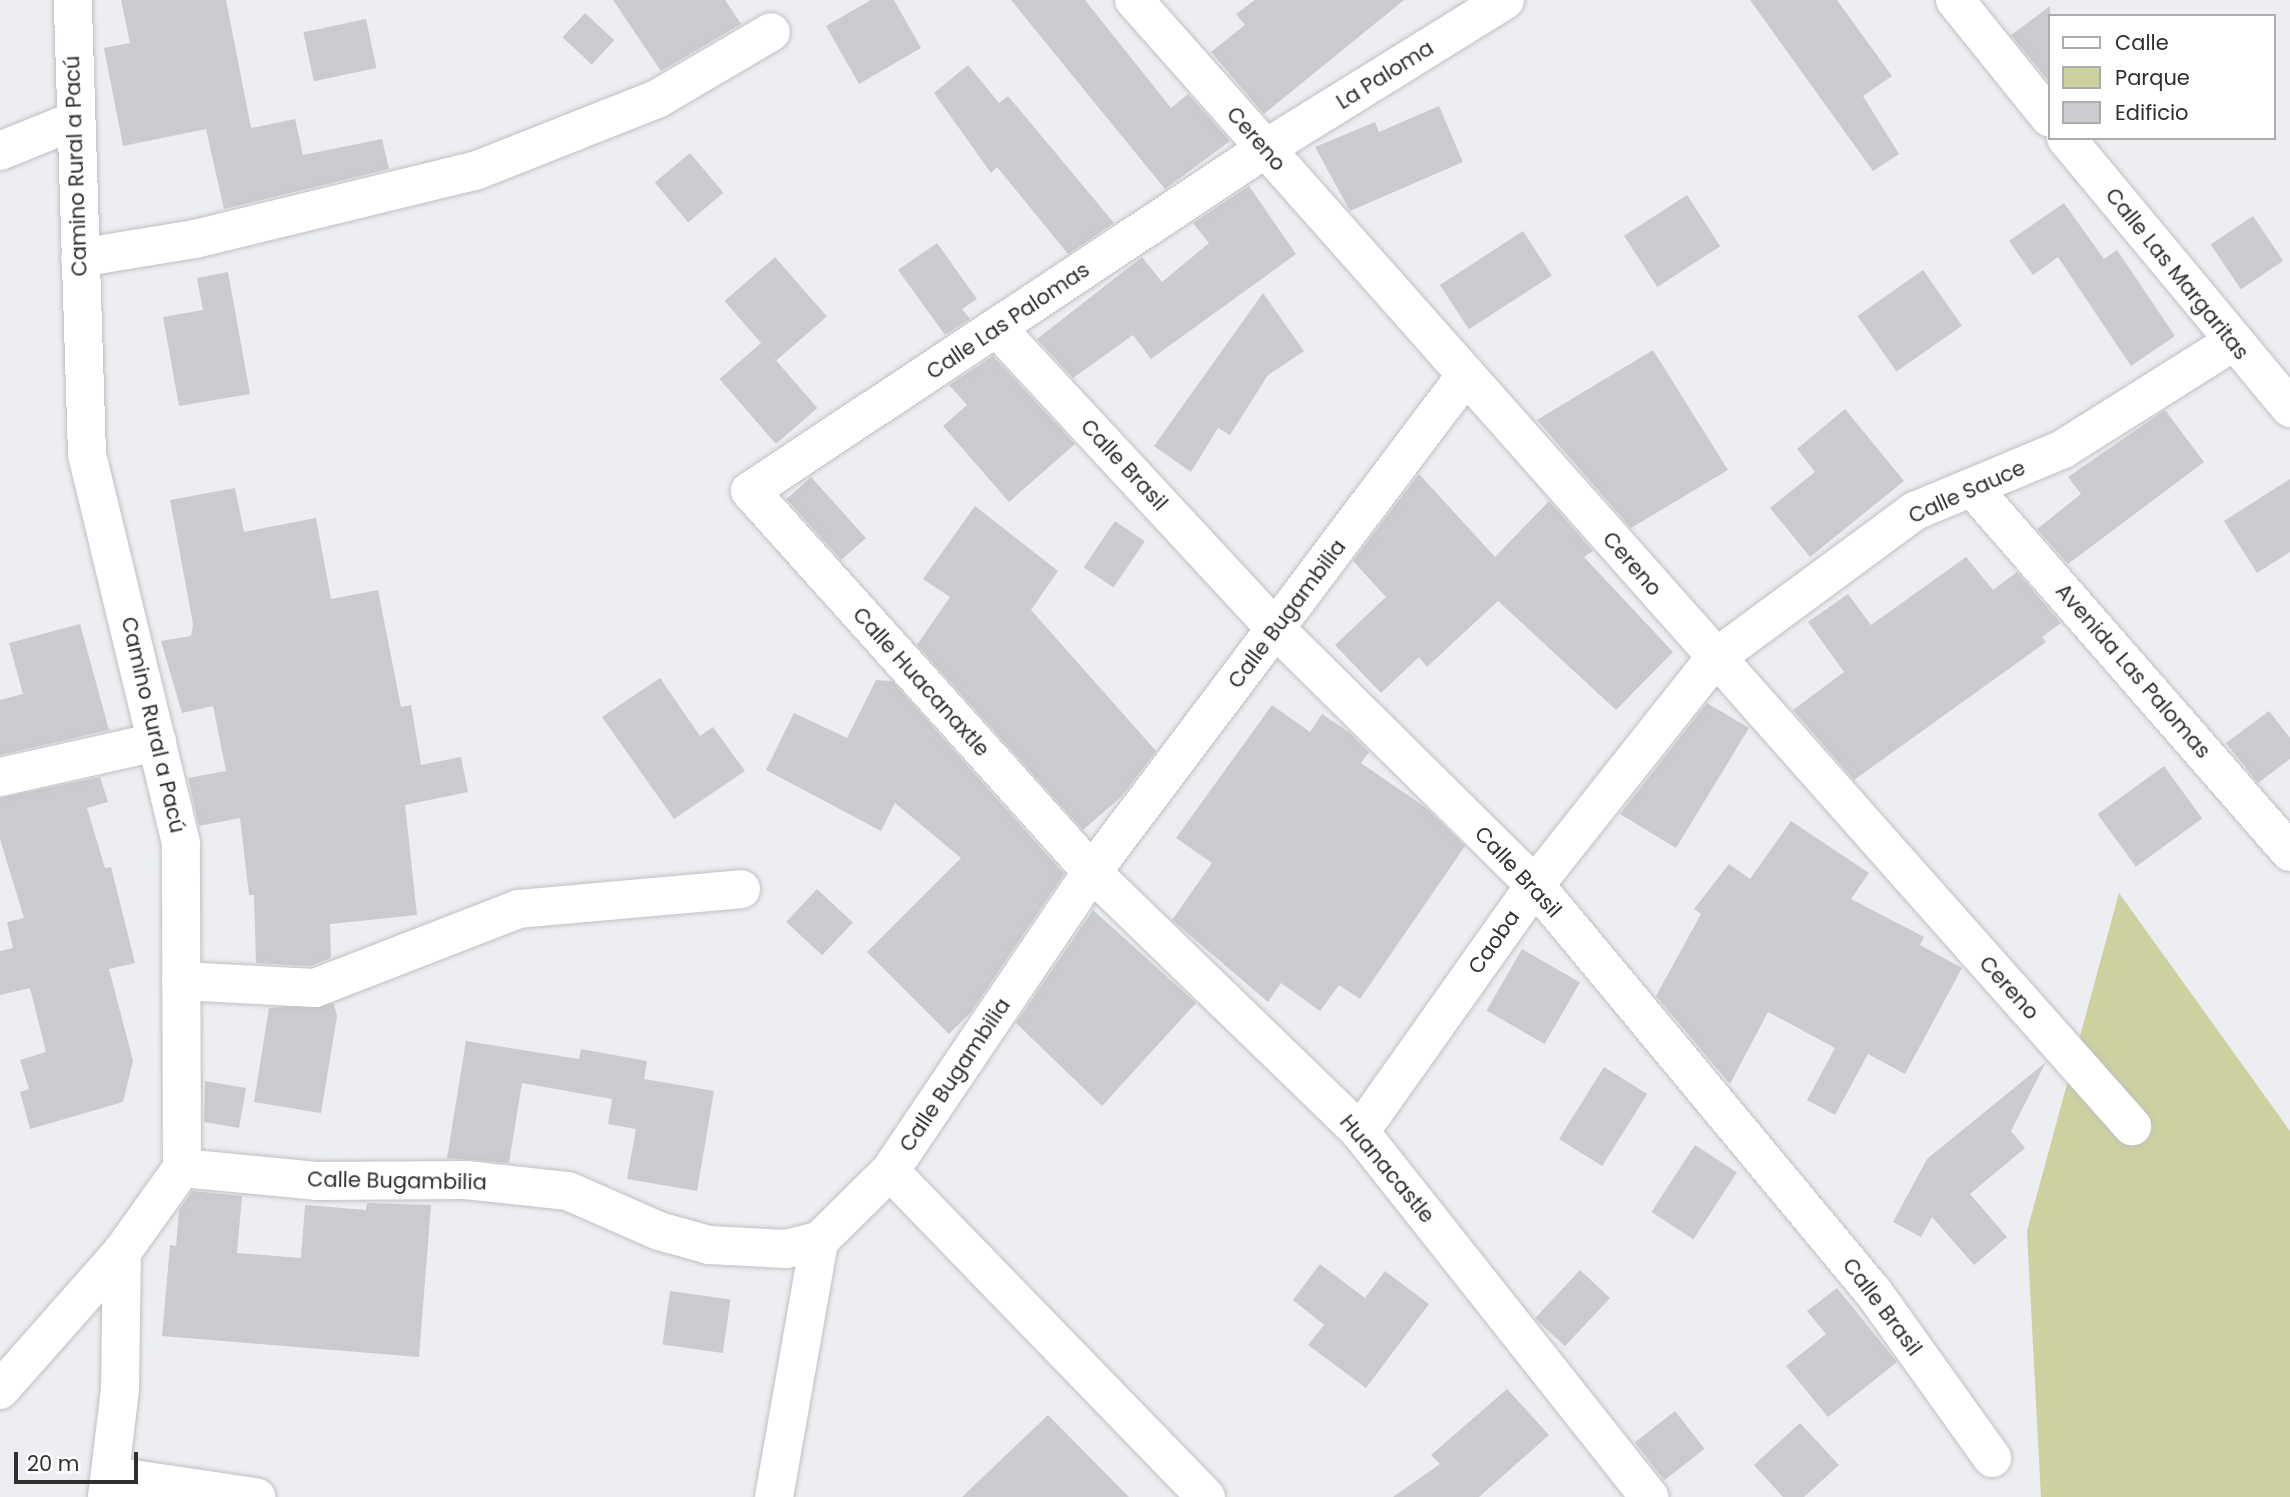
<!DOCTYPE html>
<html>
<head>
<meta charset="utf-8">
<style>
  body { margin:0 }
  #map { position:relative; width:2290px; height:1497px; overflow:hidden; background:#edeef2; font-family:Poppins,sans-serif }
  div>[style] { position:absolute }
  .green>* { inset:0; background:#cdd09f }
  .building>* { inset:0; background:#cacbce; transform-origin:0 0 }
  .roads { filter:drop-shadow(0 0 2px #bfc0c3) drop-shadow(0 0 2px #bfc0c3) }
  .minor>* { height:38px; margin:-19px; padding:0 19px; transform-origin:19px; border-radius:19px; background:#fff }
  span { translate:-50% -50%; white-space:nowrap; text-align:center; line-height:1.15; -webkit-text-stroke:5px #fff; paint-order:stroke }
  .street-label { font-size:21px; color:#2f2f30 }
  .legend { position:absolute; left:2048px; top:14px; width:228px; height:126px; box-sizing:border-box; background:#fff; border:2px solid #acacac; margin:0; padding:9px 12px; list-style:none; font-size:21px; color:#2f2f30 }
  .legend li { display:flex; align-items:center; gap:14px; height:35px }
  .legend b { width:35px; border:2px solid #acacac }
  .scale { position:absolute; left:14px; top:1452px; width:124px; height:32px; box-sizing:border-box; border:4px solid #2f2f30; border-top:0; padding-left:9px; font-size:21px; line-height:24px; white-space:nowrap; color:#2f2f30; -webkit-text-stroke:5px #fff; paint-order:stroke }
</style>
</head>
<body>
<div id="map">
  <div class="green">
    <div style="clip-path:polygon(2119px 893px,2290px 1131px,2290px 1497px,2041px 1497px,2027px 1231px)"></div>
  </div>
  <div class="building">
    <div style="clip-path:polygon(121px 0,226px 0,251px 128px,295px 119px,303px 155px,382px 139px,389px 169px,224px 209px,206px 129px,123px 146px,104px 48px,130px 43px)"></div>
    <div style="clip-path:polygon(613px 0,725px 0,741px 24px,661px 71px)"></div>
    <div style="clip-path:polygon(871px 0,894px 0,921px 48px,859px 84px,826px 26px)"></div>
    <div style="clip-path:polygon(1011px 0,1085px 0,1171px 108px,1188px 94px,1230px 141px,1165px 189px)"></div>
    <div style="clip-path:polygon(1255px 0,1404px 0,1264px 114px,1211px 52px,1245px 25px,1236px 14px)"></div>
    <div style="clip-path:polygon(1750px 0,1837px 0,1892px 76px,1863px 96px,1899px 154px,1873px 171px)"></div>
    <div style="clip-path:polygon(2050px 6px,2050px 83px,2011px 35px)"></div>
    <div style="left:585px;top:13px;width:40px;height:33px;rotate:43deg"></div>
    <div style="left:366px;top:19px;width:50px;height:64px;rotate:78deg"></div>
    <div style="clip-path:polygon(968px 65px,999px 103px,1008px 96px,1114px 223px,1068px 254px,997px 167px,991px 173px,934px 93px)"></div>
    <div style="clip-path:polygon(1439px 106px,1463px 162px,1350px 211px,1315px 147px,1375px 122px,1379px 132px)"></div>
    <div style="left:690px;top:153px;width:52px;height:46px;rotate:50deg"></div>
    <div style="clip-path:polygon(1249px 186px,1296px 254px,1151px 359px,1133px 335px,1073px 378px,1037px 339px,1142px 257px,1162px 282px,1209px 243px,1193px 223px)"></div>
    <div style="left:1687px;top:195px;width:61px;height:75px;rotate:57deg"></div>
    <div style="clip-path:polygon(2064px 203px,2104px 259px,2117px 250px,2175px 336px,2131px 366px,2058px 257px,2033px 275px,2009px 241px)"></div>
    <div style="left:2253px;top:216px;width:54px;height:51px;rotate:56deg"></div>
    <div style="left:1523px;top:231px;width:53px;height:99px;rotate:57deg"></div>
    <div style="clip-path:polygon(937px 243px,977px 299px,962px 309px,970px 319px,945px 335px,898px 270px)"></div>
    <div style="left:775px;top:257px;width:79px;height:67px;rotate:49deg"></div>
    <div style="left:1923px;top:270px;width:68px;height:80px;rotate:55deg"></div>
    <div style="clip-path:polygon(228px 272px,250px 394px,179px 406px,163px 317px,203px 310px,197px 278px)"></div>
    <div style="clip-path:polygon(1263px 293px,1304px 351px,1268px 375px,1230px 435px,1218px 428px,1191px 472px,1154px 446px)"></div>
    <div style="left:761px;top:343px;width:86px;height:55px;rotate:49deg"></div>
    <div style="clip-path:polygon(1653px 350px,1728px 470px,1631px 528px,1537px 420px)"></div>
    <div style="clip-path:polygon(993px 356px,1075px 444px,1009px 502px,943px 426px,967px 405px,949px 385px)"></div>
    <div style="clip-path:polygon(1845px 409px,1904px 481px,1810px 557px,1770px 508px,1815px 472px,1797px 449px)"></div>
    <div style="clip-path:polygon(2165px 410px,2204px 462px,2068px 564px,2037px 529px,2081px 494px,2068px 477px)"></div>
    <div style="clip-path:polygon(1419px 474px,1495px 557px,1549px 501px,1593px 551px,1584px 557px,1673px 652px,1616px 710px,1498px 601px,1427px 667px,1419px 657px,1381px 693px,1335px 645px,1386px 597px,1353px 561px)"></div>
    <div style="left:811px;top:477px;width:82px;height:33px;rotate:48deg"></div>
    <div style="clip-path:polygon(2290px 479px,2290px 552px,2257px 573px,2224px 521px)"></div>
    <div style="clip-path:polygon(235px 488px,244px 532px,316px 518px,331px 599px,378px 590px,401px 707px,411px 705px,421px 765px,461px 757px,468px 792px,405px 805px,417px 915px,330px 924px,331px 958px,311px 966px,256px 963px,254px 895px,249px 895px,240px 818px,199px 826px,188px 778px,226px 771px,213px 706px,182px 713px,161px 641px,191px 636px,193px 624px,170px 500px)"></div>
    <div style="clip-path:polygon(975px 506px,1058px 571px,1031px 610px,1156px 751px,1121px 797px,1083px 830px,917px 645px,950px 597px,923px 579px)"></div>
    <div style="left:1115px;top:521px;width:36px;height:56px;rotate:34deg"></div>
    <div style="clip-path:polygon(1966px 557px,1993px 590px,2017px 572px,2061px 623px,2042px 637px,2046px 642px,1854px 780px,1793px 710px,1844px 672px,1808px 622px,1848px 594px,1871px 625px)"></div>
    <div style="clip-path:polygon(80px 624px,109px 730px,0 755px,0 700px,23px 694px,9px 643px)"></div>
    <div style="clip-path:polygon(660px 678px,700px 736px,713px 727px,745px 771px,674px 819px,602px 717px)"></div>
    <div style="clip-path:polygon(876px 680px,892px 681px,1064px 874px,971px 1012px,949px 1034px,867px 952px,961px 858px,895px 803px,881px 831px,766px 770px,794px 713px,847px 738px)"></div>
    <div style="clip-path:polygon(1707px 703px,1749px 728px,1676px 848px,1620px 814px)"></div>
    <div style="clip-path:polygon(1272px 705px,1310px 732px,1322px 714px,1350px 733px,1369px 752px,1361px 763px,1425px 807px,1465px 846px,1360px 999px,1339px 985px,1320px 1011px,1281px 983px,1268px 1002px,1172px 920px,1212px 863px,1176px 838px)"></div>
    <div style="clip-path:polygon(2269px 711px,2290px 738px,2290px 759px,2258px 783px,2226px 743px)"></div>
    <div style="left:2164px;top:766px;width:65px;height:82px;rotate:54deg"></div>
    <div style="clip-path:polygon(100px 777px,108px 802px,87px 808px,105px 868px,111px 867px,135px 963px,109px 969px,133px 1061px,123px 1102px,30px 1129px,20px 1092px,29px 1089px,20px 1060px,46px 1052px,30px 988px,0 995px,0 951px,13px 948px,7px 922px,24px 918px,0 839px,0 798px)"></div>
    <div style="clip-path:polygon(1791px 821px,1869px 873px,1851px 899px,1924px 937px,1920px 945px,1962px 968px,1905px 1074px,1868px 1054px,1835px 1115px,1807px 1100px,1835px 1048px,1768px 1012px,1730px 1084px,1656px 996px,1701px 914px,1694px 909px,1729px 864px,1750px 879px)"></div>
    <div style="left:817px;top:889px;width:49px;height:45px;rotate:43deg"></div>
    <div style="clip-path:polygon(1093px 910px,1196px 1003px,1102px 1106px,1016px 1023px)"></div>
    <div style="left:1522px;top:949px;width:67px;height:71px;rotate:30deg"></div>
    <div style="clip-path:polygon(334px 1004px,337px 1016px,321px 1113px,254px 1102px,269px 1008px)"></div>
    <div style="clip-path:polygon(466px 1041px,579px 1059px,581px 1049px,647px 1061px,644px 1079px,714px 1091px,697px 1191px,627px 1179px,636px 1129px,608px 1124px,612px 1099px,522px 1083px,509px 1163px,447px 1158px)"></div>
    <div style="clip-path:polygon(2046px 1062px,2011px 1131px,2025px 1148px,1970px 1194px,2007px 1237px,1974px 1265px,1932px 1217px,1921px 1237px,1893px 1222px,1927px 1159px)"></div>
    <div style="left:1604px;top:1067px;width:51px;height:85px;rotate:32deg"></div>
    <div style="clip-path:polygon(205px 1081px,246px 1088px,239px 1128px,204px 1122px)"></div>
    <div style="left:1695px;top:1145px;width:50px;height:80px;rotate:33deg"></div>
    <div style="clip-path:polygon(192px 1191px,242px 1196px,237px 1253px,301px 1258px,305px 1205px,366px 1210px,367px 1203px,431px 1205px,419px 1357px,162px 1336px,170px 1245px,176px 1246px,179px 1210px)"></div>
    <div style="clip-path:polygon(1320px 1264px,1365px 1298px,1385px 1271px,1429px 1304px,1366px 1388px,1308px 1345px,1324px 1325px,1293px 1300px)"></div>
    <div style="left:1580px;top:1270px;width:41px;height:66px;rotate:43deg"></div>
    <div style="clip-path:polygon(1837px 1288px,1897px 1362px,1828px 1417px,1786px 1366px,1826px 1334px,1807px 1311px)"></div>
    <div style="left:670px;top:1291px;width:61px;height:54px;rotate:8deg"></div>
    <div style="clip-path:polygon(1507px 1389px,1549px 1435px,1479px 1497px,1393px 1497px,1440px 1464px,1431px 1455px)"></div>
    <div style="left:1675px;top:1411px;width:48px;height:51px;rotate:52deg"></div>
    <div style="clip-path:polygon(1048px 1415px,1129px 1497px,962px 1497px)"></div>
    <div style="clip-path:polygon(1800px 1423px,1839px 1465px,1804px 1497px,1783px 1497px,1754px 1465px)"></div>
  </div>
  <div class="roads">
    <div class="minor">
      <div style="left:1134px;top:0;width:1505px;rotate:48.45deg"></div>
      <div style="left:1505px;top:0;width:282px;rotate:148.2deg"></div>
      <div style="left:1265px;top:149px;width:618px;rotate:146.41deg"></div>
      <div style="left:750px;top:491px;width:512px;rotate:48.09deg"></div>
      <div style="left:1092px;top:872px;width:373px;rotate:44.1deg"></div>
      <div style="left:1360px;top:1132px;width:466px;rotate:51.6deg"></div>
      <div style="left:1955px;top:0;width:151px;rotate:51.2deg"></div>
      <div style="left:2066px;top:138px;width:351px;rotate:50.3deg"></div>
      <div style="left:0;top:151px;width:80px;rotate:-22.1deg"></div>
      <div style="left:80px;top:258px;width:117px;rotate:-9.4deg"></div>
      <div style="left:195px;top:239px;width:288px;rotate:-13.7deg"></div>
      <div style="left:475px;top:171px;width:196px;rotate:-21.6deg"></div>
      <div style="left:657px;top:99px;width:132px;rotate:-30.4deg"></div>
      <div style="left:997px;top:328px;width:410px;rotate:47.2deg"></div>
      <div style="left:1276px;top:629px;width:364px;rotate:44.7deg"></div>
      <div style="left:1535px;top:885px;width:530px;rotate:50.28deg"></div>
      <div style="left:1874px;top:1293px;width:203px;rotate:54.4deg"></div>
      <div style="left:1975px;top:491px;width:479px;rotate:48.9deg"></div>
      <div style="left:0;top:777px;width:161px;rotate:-12.6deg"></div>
      <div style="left:181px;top:981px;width:134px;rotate:3deg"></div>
      <div style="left:315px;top:988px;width:219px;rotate:-21.2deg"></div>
      <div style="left:519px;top:909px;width:223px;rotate:-5.1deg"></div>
      <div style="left:1360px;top:1132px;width:303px;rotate:-54.7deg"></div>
      <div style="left:1535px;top:885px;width:288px;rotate:-51.6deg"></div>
      <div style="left:1714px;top:659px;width:250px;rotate:-36.4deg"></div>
      <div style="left:1915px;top:511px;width:160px;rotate:-22.7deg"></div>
      <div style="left:2063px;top:449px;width:199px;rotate:-32.2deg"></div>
      <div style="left:182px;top:1168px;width:135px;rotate:5.5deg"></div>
      <div style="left:316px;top:1181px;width:150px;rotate:-0.4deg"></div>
      <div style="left:466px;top:1180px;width:103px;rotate:6.2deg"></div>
      <div style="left:568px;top:1191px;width:99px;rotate:23.7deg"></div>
      <div style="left:659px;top:1231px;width:52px;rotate:15.6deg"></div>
      <div style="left:709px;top:1245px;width:77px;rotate:3deg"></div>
      <div style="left:786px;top:1249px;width:34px;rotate:-14deg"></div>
      <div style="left:819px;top:1241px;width:100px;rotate:-44.6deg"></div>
      <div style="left:890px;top:1171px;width:361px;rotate:-56deg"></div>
      <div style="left:1092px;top:872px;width:622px;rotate:-53.04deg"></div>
      <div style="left:890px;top:1171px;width:454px;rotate:45.9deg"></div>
      <div style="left:0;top:1390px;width:184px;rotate:-48.5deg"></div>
      <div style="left:122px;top:1252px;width:103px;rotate:-54.5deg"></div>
      <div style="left:182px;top:1168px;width:325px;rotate:-90.2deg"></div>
      <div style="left:181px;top:843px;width:400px;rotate:-103.6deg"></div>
      <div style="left:87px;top:454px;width:454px;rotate:-91.8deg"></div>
      <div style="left:113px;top:1476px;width:145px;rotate:8.4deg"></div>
      <div style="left:107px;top:1497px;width:108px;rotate:-83.1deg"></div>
      <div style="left:120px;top:1390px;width:138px;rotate:-89.2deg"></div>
      <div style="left:774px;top:1497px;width:260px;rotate:-80deg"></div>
    </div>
  </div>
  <div class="street-label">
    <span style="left:1385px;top:75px;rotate:-32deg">La Paloma</span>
    <span style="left:1256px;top:139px;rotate:49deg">Cereno</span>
    <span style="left:76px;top:166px;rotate:-92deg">Camino Rural a Pacú</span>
    <span style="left:2177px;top:274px;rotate:51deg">Calle Las Margaritas</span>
    <span style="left:1008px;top:321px;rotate:-34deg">Calle Las Palomas</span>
    <span style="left:1124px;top:465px;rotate:47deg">Calle Brasil</span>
    <span style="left:1967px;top:492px;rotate:-24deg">Calle Sauce</span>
    <span style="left:1632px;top:564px;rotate:49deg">Cereno</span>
    <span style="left:1287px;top:614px;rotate:-53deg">Calle Bugambilia</span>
    <span style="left:2133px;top:671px;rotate:49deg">Avenida Las Palomas</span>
    <span style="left:921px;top:682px;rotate:48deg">Calle Huacanaxtle</span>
    <span style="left:153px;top:725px;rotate:77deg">Camino Rural a Pacú</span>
    <span style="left:1518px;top:872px;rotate:47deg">Calle Brasil</span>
    <span style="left:1494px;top:942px;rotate:-55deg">Caoba</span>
    <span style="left:2009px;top:988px;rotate:48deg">Cereno</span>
    <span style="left:955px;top:1075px;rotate:-56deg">Calle Bugambilia</span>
    <span style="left:1387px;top:1169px;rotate:50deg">Huanacastle</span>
    <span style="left:397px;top:1181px;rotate:1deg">Calle Bugambilia</span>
    <span style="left:1882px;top:1307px;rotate:53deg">Calle Brasil</span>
  </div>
  <ul class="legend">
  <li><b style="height:9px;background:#fff"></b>Calle</li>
  <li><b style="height:19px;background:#cdd09f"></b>Parque</li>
  <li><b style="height:19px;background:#cacbce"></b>Edificio</li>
  </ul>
  <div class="scale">20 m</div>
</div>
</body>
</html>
